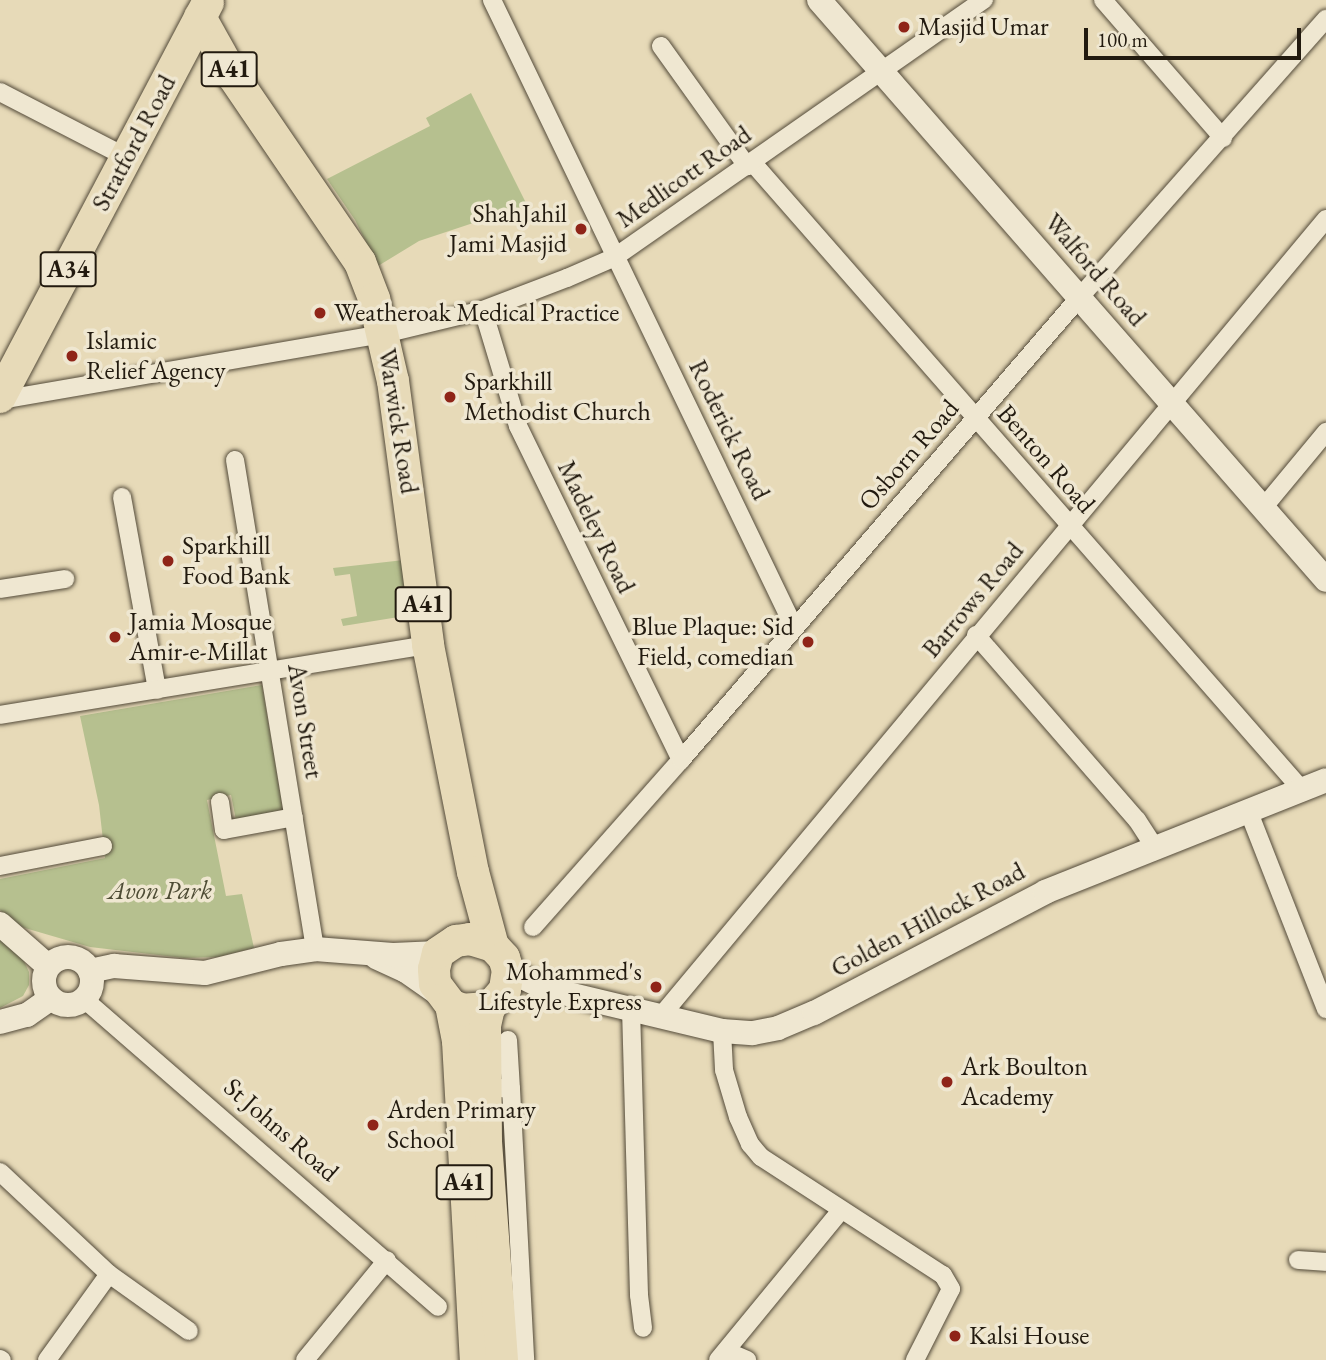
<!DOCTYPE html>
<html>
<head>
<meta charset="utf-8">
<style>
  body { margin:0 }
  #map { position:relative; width:1326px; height:1360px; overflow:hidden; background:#e7dab8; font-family:"EB Garamond",serif }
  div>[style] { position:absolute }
  .green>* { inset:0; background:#b6c08f }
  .roads { filter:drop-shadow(0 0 2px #534a39) drop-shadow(0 0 2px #534a39) }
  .street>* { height:18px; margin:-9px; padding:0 9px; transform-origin:9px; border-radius:9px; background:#efe7d1 }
  .secondary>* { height:24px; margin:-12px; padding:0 12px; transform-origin:12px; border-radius:12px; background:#efe7d1 }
  .secondary>.ring { margin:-12px; padding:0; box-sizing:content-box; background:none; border:24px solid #efe7d1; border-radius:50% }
  .highway>* { height:32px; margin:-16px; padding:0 16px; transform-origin:16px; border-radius:16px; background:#e7dab8 }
  .dots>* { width:19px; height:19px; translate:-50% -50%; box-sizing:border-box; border:4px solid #efe7d1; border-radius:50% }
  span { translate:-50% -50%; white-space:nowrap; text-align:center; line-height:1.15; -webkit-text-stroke:7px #efe7d1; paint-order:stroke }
  .shield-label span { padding:2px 5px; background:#efe7d1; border:2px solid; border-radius:5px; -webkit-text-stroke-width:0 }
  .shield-label { font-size:24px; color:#221a0f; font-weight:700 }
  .poi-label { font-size:26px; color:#221a0f }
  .left { translate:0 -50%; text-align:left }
  .right { translate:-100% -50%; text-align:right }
  .street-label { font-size:26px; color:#221a0f }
  .park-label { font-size:26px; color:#4e4c35; font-style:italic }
  .scale { position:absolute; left:1084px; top:28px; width:217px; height:32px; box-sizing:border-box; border:4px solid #221a0f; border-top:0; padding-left:9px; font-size:21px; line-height:24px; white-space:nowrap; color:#221a0f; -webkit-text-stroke:5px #efe7d1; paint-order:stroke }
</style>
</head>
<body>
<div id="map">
  <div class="green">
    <div style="clip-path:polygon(471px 93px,527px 205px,419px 241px,378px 266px,355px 220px,327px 179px,430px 126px,426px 118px)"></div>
    <div style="clip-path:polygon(404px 560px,411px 615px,343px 626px,341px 619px,357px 616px,350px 574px,335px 576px,333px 568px)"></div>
    <div style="clip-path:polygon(262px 685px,283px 810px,236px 820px,231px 795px,207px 800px,226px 896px,242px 894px,254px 948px,218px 957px,184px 958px,90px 947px,18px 926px,0 910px,0 879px,105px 858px,99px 805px,80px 716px)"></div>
    <div style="clip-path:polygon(0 939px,23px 959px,29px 972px,29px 985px,23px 996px,0 1008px)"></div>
  </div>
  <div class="roads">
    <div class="street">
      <div style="left:492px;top:0;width:696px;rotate:64.28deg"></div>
      <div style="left:1103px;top:0;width:183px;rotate:49deg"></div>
      <div style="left:661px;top:46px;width:148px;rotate:54.4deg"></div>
      <div style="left:0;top:92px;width:142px;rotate:27.3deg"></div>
      <div style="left:752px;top:162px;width:833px;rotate:48.79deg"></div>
      <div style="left:483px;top:310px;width:121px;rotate:73.2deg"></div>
      <div style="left:518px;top:426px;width:372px;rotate:64deg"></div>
      <div style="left:0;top:400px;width:390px;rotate:-9.8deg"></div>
      <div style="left:384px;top:334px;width:102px;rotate:-13.6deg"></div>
      <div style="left:483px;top:310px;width:90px;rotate:-20.9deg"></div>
      <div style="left:567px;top:278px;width:52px;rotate:-23.6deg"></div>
      <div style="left:615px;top:257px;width:450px;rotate:-34.9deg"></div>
      <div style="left:235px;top:460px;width:496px;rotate:80.7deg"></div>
      <div style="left:122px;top:497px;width:196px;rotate:79.7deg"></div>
      <div style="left:1263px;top:508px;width:99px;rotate:-50.3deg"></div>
      <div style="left:0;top:589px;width:66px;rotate:-8.7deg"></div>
      <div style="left:976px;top:635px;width:245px;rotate:49deg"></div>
      <div style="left:1137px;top:820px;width:31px;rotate:57deg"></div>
      <div style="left:0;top:715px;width:434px;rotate:-9.3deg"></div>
      <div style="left:220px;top:802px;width:28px;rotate:82deg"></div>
      <div style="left:224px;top:830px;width:71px;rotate:-10.5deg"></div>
      <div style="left:1248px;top:810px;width:214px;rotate:68.6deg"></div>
      <div style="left:0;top:866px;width:105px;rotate:-11deg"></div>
      <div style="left:533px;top:927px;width:223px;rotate:-48.5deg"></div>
      <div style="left:681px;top:760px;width:610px;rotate:-49.26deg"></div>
      <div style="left:1079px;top:298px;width:373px;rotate:-48.5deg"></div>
      <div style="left:84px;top:999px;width:469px;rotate:41deg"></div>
      <div style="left:631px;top:1008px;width:287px;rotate:88.4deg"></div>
      <div style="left:639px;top:1295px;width:33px;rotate:83deg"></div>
      <div style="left:661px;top:1016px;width:1038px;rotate:-50.16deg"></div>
      <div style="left:722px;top:1031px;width:39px;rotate:87deg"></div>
      <div style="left:724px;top:1070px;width:49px;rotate:73.4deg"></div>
      <div style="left:738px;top:1117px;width:30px;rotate:66deg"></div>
      <div style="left:750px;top:1144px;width:17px;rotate:50deg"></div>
      <div style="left:761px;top:1157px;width:217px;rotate:33deg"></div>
      <div style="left:943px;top:1275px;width:16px;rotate:60deg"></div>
      <div style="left:951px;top:1289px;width:80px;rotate:116.9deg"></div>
      <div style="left:508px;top:1040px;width:49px;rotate:86.5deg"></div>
      <div style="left:485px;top:1087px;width:26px;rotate:4deg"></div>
      <div style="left:511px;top:1089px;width:271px;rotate:87deg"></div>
      <div style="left:0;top:1172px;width:149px;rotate:43.1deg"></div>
      <div style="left:109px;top:1274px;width:98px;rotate:35.5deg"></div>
      <div style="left:1298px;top:1260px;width:28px;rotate:4deg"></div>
      <div style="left:726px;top:1351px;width:23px;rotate:23deg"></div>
      <div style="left:0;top:1359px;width:2px;rotate:27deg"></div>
      <div style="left:47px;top:1360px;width:106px;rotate:-54.2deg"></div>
      <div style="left:305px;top:1360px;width:129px;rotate:-50.6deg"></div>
      <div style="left:718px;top:1360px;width:194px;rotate:-50.6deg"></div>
    </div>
    <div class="secondary">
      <div style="left:819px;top:0;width:770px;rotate:48.84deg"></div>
      <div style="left:0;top:924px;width:64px;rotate:41.2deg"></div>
      <div class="ring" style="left:44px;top:957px;width:24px;height:24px"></div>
      <div style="left:376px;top:957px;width:33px;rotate:25deg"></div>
      <div style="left:406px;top:971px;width:44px;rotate:34.8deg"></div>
      <div style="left:508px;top:970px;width:43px;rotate:26deg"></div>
      <div style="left:547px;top:989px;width:180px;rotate:13.5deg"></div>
      <div style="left:722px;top:1031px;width:31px;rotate:4deg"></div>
      <div style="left:753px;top:1033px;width:25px;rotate:-11deg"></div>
      <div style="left:778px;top:1028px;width:39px;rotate:-23deg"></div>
      <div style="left:814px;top:1013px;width:261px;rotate:-27.6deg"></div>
      <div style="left:1045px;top:892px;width:302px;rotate:-21.7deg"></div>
      <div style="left:90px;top:971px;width:25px;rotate:-12deg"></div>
      <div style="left:114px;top:966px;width:91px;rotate:4.4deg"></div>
      <div style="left:205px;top:973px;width:78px;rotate:-14deg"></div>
      <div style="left:281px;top:954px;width:34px;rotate:-8deg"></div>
      <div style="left:315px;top:949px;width:78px;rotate:4.4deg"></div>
      <div style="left:393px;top:955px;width:45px;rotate:-2.5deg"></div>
      <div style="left:0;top:1022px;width:28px;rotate:-15deg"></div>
      <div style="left:27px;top:1015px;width:29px;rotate:-35deg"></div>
    </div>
    <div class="highway">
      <div style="left:200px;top:17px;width:68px;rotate:60.8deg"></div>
      <div style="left:233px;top:76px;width:225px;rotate:55.7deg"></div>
      <div style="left:360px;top:262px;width:40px;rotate:69deg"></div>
      <div style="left:374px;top:299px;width:84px;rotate:77deg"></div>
      <div style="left:393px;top:381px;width:266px;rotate:82.4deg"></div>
      <div style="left:428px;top:645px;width:231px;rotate:78.8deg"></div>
      <div style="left:473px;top:872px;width:77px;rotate:74.9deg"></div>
      <div style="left:0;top:397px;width:446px;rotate:-62.2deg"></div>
      <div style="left:470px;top:939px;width:24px;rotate:17deg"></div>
      <div style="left:493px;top:946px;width:16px;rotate:47deg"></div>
      <div style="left:504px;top:958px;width:13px;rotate:72deg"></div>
      <div style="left:508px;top:970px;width:20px;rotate:99deg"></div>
      <div style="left:505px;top:990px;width:24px;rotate:132deg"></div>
      <div style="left:489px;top:1008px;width:26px;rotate:176deg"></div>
      <div style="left:463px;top:1010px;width:13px;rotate:-157deg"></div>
      <div style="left:451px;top:1005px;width:26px;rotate:-127deg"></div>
      <div style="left:435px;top:984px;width:15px;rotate:-94deg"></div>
      <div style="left:434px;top:969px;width:16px;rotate:-76deg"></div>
      <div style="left:438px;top:953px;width:22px;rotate:-34deg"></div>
      <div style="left:456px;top:941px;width:14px;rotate:-8deg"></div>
      <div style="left:451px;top:1005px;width:37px;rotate:79deg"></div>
      <div style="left:458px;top:1041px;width:320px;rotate:86.8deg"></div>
      <div style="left:489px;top:1008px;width:18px;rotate:103deg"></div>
      <div style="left:485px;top:1026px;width:116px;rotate:89.5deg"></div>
      <div style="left:486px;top:1142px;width:219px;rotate:85.8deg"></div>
    </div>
  </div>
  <div class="dots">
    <div style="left:904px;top:27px;background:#8f2418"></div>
    <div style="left:581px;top:229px;background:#8f2418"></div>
    <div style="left:320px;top:313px;background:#8f2418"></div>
    <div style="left:72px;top:356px;background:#8f2418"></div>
    <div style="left:450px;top:397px;background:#8f2418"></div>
    <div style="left:168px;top:561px;background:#8f2418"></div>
    <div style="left:115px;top:637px;background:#8f2418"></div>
    <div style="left:808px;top:642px;background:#8f2418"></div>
    <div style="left:656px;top:987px;background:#8f2418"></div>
    <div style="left:947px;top:1082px;background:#8f2418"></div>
    <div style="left:373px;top:1125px;background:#8f2418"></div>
    <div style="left:955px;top:1336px;background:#8f2418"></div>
  </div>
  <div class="shield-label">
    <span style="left:229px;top:69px">A41</span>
    <span style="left:68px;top:269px">A34</span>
    <span style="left:423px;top:604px">A41</span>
    <span style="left:464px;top:1182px">A41</span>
  </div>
  <div class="poi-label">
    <span class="left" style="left:918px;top:27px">Masjid Umar</span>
    <span class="right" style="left:567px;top:229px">ShahJahil<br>Jami Masjid</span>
    <span class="left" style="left:334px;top:313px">Weatheroak Medical Practice</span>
    <span class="left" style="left:86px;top:356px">Islamic<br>Relief Agency</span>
    <span class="left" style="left:464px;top:397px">Sparkhill<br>Methodist Church</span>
    <span class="left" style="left:182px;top:561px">Sparkhill<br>Food Bank</span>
    <span class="left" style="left:129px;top:637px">Jamia Mosque<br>Amir-e-Millat</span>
    <span class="right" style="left:794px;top:642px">Blue Plaque: Sid<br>Field, comedian</span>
    <span class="right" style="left:642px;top:987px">Mohammed's<br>Lifestyle Express</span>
    <span class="left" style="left:961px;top:1082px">Ark Boulton<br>Academy</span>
    <span class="left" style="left:387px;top:1125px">Arden Primary<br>School</span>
    <span class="left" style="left:969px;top:1336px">Kalsi House</span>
  </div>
  <div class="street-label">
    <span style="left:134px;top:143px;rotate:-62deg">Stratford Road</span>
    <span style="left:684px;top:177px;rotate:-35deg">Medlicott Road</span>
    <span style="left:1095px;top:270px;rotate:49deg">Walford Road</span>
    <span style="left:398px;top:421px;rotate:81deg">Warwick Road</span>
    <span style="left:729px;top:430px;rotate:64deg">Roderick Road</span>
    <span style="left:909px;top:455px;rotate:-49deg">Osborn Road</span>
    <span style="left:1046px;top:459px;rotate:49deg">Benton Road</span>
    <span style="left:596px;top:527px;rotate:64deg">Madeley Road</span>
    <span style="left:973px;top:600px;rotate:-50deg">Barrows Road</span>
    <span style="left:305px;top:721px;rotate:81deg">Avon Street</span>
    <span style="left:928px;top:920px;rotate:-28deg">Golden Hillock Road</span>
    <span style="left:281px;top:1130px;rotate:41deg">St Johns Road</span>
  </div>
  <div class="park-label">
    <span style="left:160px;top:891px">Avon Park</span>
  </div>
  <div class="scale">100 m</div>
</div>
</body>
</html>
